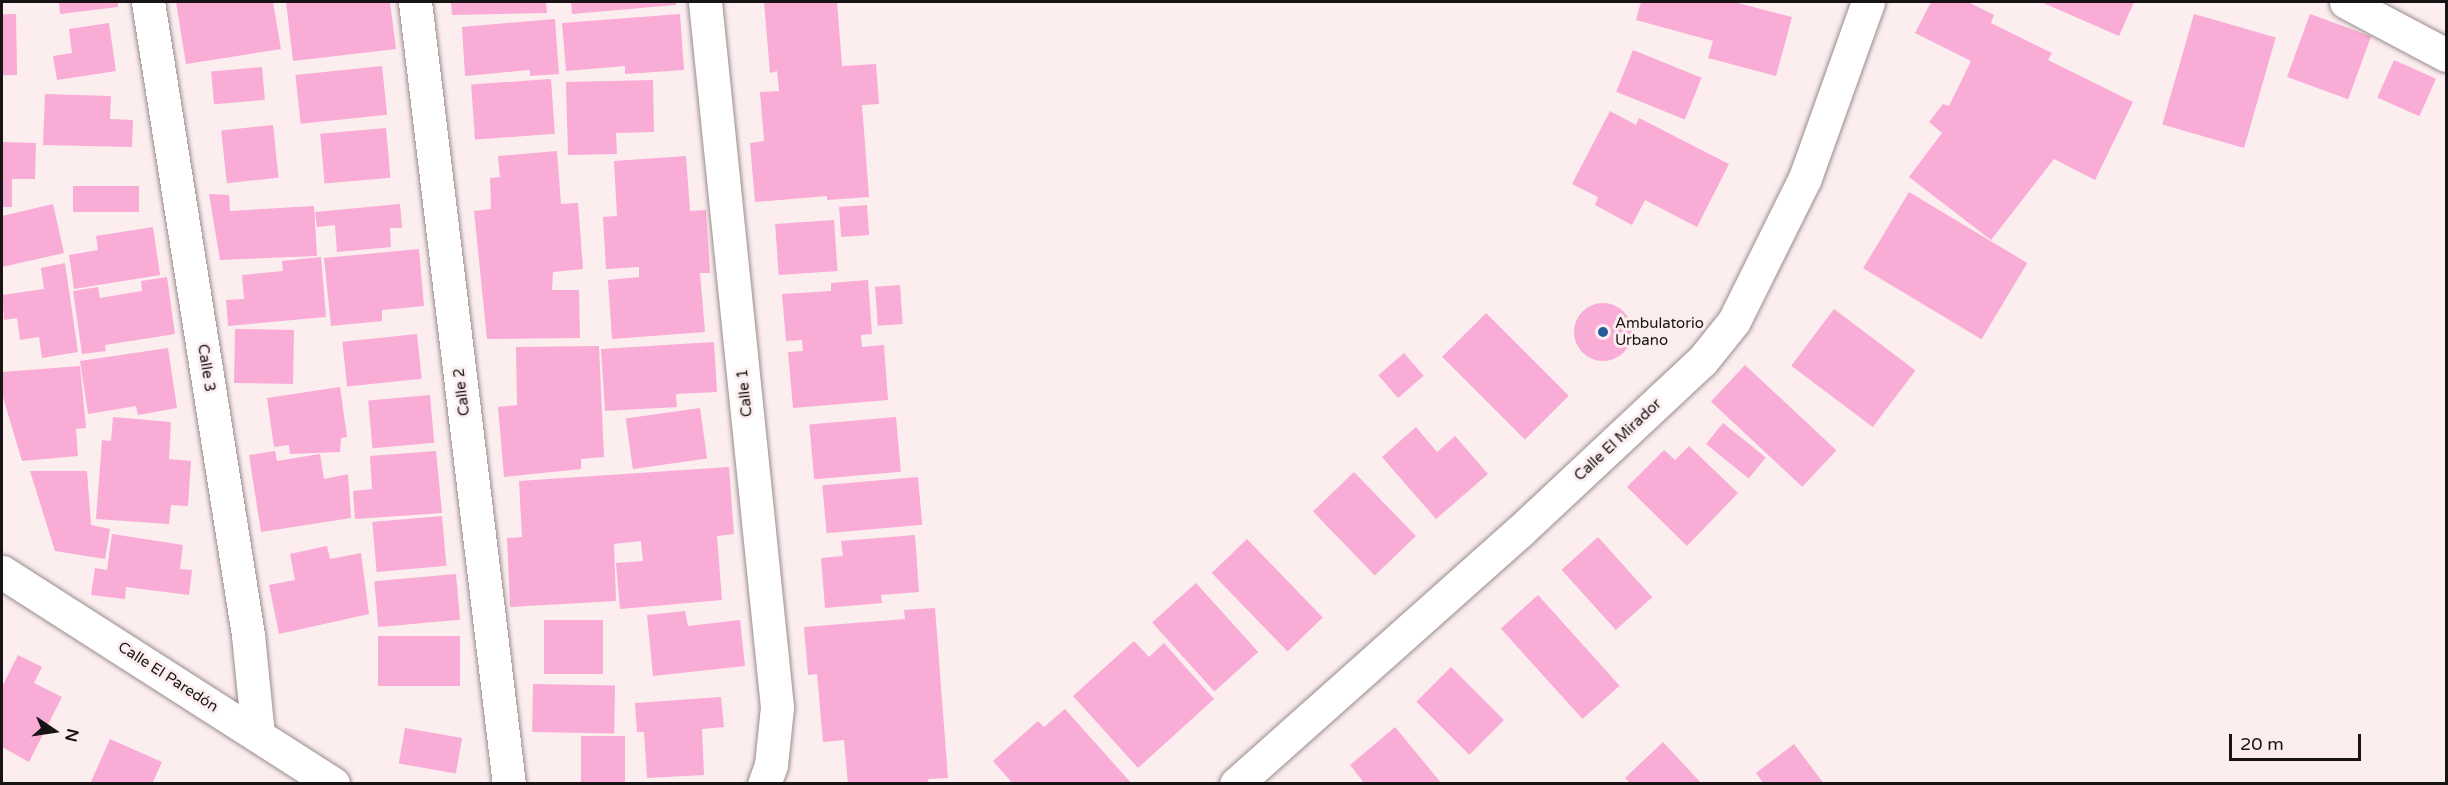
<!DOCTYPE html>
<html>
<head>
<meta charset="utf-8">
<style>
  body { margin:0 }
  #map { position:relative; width:2448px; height:785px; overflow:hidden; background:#fcedef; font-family:"Varela Round",sans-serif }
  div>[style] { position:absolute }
  .building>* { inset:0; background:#f9acd5; transform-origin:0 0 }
  .round { border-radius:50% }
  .roads { filter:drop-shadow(0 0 2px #998c8d) drop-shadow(0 0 2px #998c8d) }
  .minor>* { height:33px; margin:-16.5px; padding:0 16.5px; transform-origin:16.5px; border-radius:16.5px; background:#fff }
  .dots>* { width:16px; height:16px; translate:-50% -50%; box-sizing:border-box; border:3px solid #fcedef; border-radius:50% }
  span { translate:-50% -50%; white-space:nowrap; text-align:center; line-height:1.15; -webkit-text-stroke:6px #fcedef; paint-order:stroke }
  .poi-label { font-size:15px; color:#181314 }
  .left { translate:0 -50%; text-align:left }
  .street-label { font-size:15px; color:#181314 }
  .frame { position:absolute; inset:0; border:3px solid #181314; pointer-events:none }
  .north { position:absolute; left:24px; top:701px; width:60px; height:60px; -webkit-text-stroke:4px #fcedef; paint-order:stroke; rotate:103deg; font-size:16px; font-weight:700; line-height:24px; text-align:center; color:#181314 }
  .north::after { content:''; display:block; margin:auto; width:21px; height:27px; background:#181314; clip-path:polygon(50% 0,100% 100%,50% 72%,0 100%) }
  .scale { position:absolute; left:2229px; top:734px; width:132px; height:27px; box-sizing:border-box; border:3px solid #181314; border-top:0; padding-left:8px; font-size:18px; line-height:21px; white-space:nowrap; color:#181314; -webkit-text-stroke:4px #fcedef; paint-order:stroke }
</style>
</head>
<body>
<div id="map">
  <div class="building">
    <div style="clip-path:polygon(59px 2px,118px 2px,118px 7px,60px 14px)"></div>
    <div style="clip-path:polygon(176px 2px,273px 2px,281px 49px,186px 64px)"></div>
    <div style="clip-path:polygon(286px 2px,390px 2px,396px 49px,293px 61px)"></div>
    <div style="clip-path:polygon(451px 2px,546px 2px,547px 13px,452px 15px)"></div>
    <div style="clip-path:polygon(571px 2px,676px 2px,676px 5px,572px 14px)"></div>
    <div style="clip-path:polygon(764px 2px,837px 2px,842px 66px,876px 64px,879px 104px,862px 105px,869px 197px,827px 200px,827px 196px,755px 202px,750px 143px,764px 141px,760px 92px,779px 91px,777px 71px,770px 73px)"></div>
    <div style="clip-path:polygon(1641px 2px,1734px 2px,1792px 17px,1776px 76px,1708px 58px,1713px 41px,1636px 20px)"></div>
    <div style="clip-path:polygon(1931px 2px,1968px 2px,1994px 15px,1991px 23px,2052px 53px,2048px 60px,2133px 102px,2095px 180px,2054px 159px,1991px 240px,1909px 177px,1942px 133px,1929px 122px,1943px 104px,1949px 106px,1971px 61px,1915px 33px)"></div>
    <div style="clip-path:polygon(2041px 2px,2134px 2px,2119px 36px)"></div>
    <div style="left:16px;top:14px;width:61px;height:14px;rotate:89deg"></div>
    <div style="clip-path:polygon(680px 14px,684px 70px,625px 74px,625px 66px,566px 71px,562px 23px)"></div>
    <div style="left:2194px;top:14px;width:85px;height:115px;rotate:16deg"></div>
    <div style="left:2310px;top:14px;width:65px;height:67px;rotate:20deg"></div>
    <div style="clip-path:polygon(555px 19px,559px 74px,530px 76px,530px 70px,465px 76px,462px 27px)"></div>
    <div style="clip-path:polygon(109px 23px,116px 71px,57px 80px,53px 56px,72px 53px,69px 29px)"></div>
    <div style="left:1633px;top:50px;width:74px;height:45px;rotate:22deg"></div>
    <div style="left:2394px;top:60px;width:46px;height:41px;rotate:24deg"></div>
    <div style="left:382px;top:66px;width:49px;height:87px;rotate:84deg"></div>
    <div style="left:262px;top:67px;width:33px;height:51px;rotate:85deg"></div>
    <div style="left:551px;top:79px;width:55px;height:80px;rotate:86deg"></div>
    <div style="clip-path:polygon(653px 80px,654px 132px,616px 133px,617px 154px,568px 155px,566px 82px)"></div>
    <div style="clip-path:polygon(45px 94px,111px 96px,110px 119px,133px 120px,132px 147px,43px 145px)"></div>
    <div style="clip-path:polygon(1610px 111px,1636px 125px,1639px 118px,1729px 164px,1697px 227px,1645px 200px,1632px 225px,1595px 205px,1598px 197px,1572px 184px)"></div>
    <div style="left:273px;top:125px;width:53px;height:52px;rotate:84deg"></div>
    <div style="left:386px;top:128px;width:50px;height:66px;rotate:85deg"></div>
    <div style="clip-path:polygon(2px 142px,36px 143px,35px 179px,12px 179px,12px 207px,2px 207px)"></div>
    <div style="clip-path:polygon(557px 151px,561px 204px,578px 203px,583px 269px,553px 272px,552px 290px,579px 290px,580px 338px,487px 339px,474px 211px,491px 209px,490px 178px,500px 177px,498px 156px)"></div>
    <div style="clip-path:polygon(686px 156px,690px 211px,706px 210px,710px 273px,700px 273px,705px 332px,612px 339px,608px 280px,639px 277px,639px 267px,606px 269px,603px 217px,617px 216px,614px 161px)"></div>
    <div style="left:73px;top:186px;width:66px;height:26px"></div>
    <div style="left:1909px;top:192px;width:138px;height:89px;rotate:31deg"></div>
    <div style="clip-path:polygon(209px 194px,229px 195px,230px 211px,314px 206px,317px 256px,220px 260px)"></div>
    <div style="clip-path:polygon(53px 204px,64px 253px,2px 267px,2px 216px)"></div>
    <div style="clip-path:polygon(400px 204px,402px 228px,390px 228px,391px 247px,337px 252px,335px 225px,317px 227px,315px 212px)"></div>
    <div style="left:867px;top:205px;width:30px;height:28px;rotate:86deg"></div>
    <div style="left:834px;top:220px;width:51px;height:59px;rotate:86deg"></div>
    <div style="clip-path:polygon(153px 227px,160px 275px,74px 289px,69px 255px,98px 250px,96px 236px)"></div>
    <div style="clip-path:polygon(419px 249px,424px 306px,382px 310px,382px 321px,331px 326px,324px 258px)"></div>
    <div style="clip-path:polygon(321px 257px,326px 317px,228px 326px,226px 300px,244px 299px,242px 275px,283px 271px,282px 261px)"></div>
    <div style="clip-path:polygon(65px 263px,78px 352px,42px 358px,39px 337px,20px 340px,17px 318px,4px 320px,2px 295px,44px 289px,41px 268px)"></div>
    <div style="clip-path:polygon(167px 277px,175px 334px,105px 345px,106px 351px,82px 354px,73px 291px,98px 287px,100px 298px,142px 291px,141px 281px)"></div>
    <div style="clip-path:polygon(868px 280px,872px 334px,861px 335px,862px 347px,884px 345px,888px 400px,793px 408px,788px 352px,803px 351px,802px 340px,786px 341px,782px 294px,831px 291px,831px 283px)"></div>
    <div style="left:900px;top:285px;width:39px;height:25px;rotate:86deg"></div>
    <div class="round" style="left:1574px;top:303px;width:58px;height:58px"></div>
    <div style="left:1834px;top:309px;width:102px;height:71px;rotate:37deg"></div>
    <div style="left:1486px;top:313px;width:117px;height:62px;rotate:45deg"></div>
    <div style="left:235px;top:329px;width:59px;height:54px;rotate:1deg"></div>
    <div style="left:417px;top:334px;width:45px;height:75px;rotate:84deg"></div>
    <div style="clip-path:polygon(714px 342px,717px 392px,676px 394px,677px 407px,605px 411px,601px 349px)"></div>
    <div style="clip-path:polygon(599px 346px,604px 457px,581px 459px,581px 469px,504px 477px,498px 407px,517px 405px,516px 347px)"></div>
    <div style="clip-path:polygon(168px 348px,177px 408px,138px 415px,136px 406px,88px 414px,80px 361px)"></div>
    <div style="left:1404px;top:353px;width:30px;height:34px;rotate:49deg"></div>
    <div style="left:1745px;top:365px;width:125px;height:50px;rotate:43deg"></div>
    <div style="clip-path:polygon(80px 366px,86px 428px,76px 429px,78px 456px,22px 461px,2px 394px,2px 372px)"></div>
    <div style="clip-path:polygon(340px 387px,347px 437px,341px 438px,340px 452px,290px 454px,289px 445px,274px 447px,267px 398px)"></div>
    <div style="left:430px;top:395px;width:48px;height:62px;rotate:85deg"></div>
    <div style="left:700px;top:408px;width:51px;height:75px;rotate:82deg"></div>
    <div style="clip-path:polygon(113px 417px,171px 422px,169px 459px,191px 461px,188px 506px,171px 505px,169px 524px,96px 519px,102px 440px,111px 441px)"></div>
    <div style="left:896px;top:417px;width:55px;height:87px;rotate:85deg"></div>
    <div style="left:1723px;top:423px;width:55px;height:27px;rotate:39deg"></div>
    <div style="clip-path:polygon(1416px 427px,1437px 452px,1455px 436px,1488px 474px,1436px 519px,1382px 457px)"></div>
    <div style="clip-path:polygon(1689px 446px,1738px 493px,1687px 546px,1627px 487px,1664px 450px,1675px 460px)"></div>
    <div style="clip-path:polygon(275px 451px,277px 461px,320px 454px,324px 479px,348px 474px,351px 518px,261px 532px,249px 455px)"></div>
    <div style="clip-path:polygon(436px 451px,442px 513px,355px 519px,353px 491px,372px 489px,370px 456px)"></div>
    <div style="clip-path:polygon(729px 467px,734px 534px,717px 536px,722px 600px,620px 609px,616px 563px,643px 561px,641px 541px,614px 544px,616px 601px,510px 607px,507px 538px,522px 537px,519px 481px)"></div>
    <div style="clip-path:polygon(30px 471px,87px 471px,91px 525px,110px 529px,105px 559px,55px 551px)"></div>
    <div style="left:1354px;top:472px;width:89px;height:57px;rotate:46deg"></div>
    <div style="left:918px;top:477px;width:48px;height:96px;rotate:85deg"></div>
    <div style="left:442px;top:516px;width:50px;height:70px;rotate:85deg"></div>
    <div style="clip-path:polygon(112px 534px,183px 545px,180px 569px,192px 570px,189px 595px,126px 587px,125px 599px,91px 595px,95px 568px,107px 570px)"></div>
    <div style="clip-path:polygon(915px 535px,919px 592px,881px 595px,882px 603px,825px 608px,821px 558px,843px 556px,841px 541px)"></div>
    <div style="left:1598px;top:537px;width:81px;height:49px;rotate:48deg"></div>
    <div style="left:1247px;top:539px;width:109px;height:49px;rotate:46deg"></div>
    <div style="clip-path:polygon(327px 546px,330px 559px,361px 553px,369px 614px,279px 634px,269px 585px,295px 580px,290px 554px)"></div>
    <div style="left:456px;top:574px;width:46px;height:82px;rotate:85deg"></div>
    <div style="left:1196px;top:583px;width:93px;height:59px;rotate:48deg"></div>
    <div style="left:1538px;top:595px;width:122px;height:50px;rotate:48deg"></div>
    <div style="clip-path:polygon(935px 608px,948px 778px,928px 779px,929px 784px,848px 784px,844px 740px,823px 742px,817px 674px,808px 675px,804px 627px,905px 619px,904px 610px)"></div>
    <div style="clip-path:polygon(685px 611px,688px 626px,740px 620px,745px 666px,653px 676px,647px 615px)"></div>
    <div style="left:544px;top:620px;width:59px;height:54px"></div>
    <div style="left:460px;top:636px;width:50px;height:82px;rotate:90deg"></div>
    <div style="clip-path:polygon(1134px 641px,1149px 657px,1164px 643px,1214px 699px,1138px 768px,1073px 696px)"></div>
    <div style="clip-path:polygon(18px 655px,42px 667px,34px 683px,62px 697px,29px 762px,2px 747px,2px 687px)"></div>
    <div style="left:1451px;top:667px;width:75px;height:49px;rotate:45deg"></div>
    <div style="left:533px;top:684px;width:82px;height:48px;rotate:1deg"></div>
    <div style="clip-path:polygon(721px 697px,724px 727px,702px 729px,704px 775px,647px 778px,644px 732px,637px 732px,635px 703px)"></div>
    <div style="clip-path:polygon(1065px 709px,1132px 784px,1013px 784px,993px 761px,1038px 721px,1044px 727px)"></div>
    <div style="clip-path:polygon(1395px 727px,1442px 784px,1365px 784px,1350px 765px)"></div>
    <div style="left:405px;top:728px;width:58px;height:36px;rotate:10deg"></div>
    <div style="left:581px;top:736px;width:44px;height:48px"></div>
    <div style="clip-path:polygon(110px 739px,162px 762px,152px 784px,90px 784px)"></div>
    <div style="clip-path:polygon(1663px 742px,1702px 784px,1631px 784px,1625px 778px)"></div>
    <div style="clip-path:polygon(1794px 744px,1824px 784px,1764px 784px,1756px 773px)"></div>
  </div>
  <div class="roads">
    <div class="minor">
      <div style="left:148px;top:2px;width:641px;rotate:81.02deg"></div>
      <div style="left:248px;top:635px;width:100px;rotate:84.3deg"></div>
      <div style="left:415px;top:2px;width:788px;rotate:83.15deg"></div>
      <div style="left:705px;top:2px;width:709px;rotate:84.17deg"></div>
      <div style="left:777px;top:707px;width:58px;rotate:95.9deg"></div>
      <div style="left:771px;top:765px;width:20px;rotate:110deg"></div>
      <div style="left:2346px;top:2px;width:113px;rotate:27.9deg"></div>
      <div style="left:2px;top:572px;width:393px;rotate:32.6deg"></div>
      <div style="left:1236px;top:784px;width:379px;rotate:-41.7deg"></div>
      <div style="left:1519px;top:532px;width:250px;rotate:-43.1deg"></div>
      <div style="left:1702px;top:361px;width:51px;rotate:-51.3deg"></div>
      <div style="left:1734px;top:321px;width:160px;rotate:-63.6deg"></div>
      <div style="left:1805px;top:178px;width:187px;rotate:-70.3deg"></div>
    </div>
  </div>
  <div class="dots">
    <div style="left:1603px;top:332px;background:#245d95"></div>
  </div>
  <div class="poi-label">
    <span class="left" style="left:1615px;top:332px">Ambulatorio<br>Urbano</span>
  </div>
  <div class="street-label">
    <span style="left:206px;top:368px;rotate:81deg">Calle 3</span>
    <span style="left:462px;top:392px;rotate:-97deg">Calle 2</span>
    <span style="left:745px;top:393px;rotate:-96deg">Calle 1</span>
    <span style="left:1618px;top:440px;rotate:-43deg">Calle El Mirador</span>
    <span style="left:168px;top:677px;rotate:33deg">Calle El Paredón</span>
  </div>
  <div class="frame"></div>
  <div class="north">N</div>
  <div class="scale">20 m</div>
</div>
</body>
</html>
